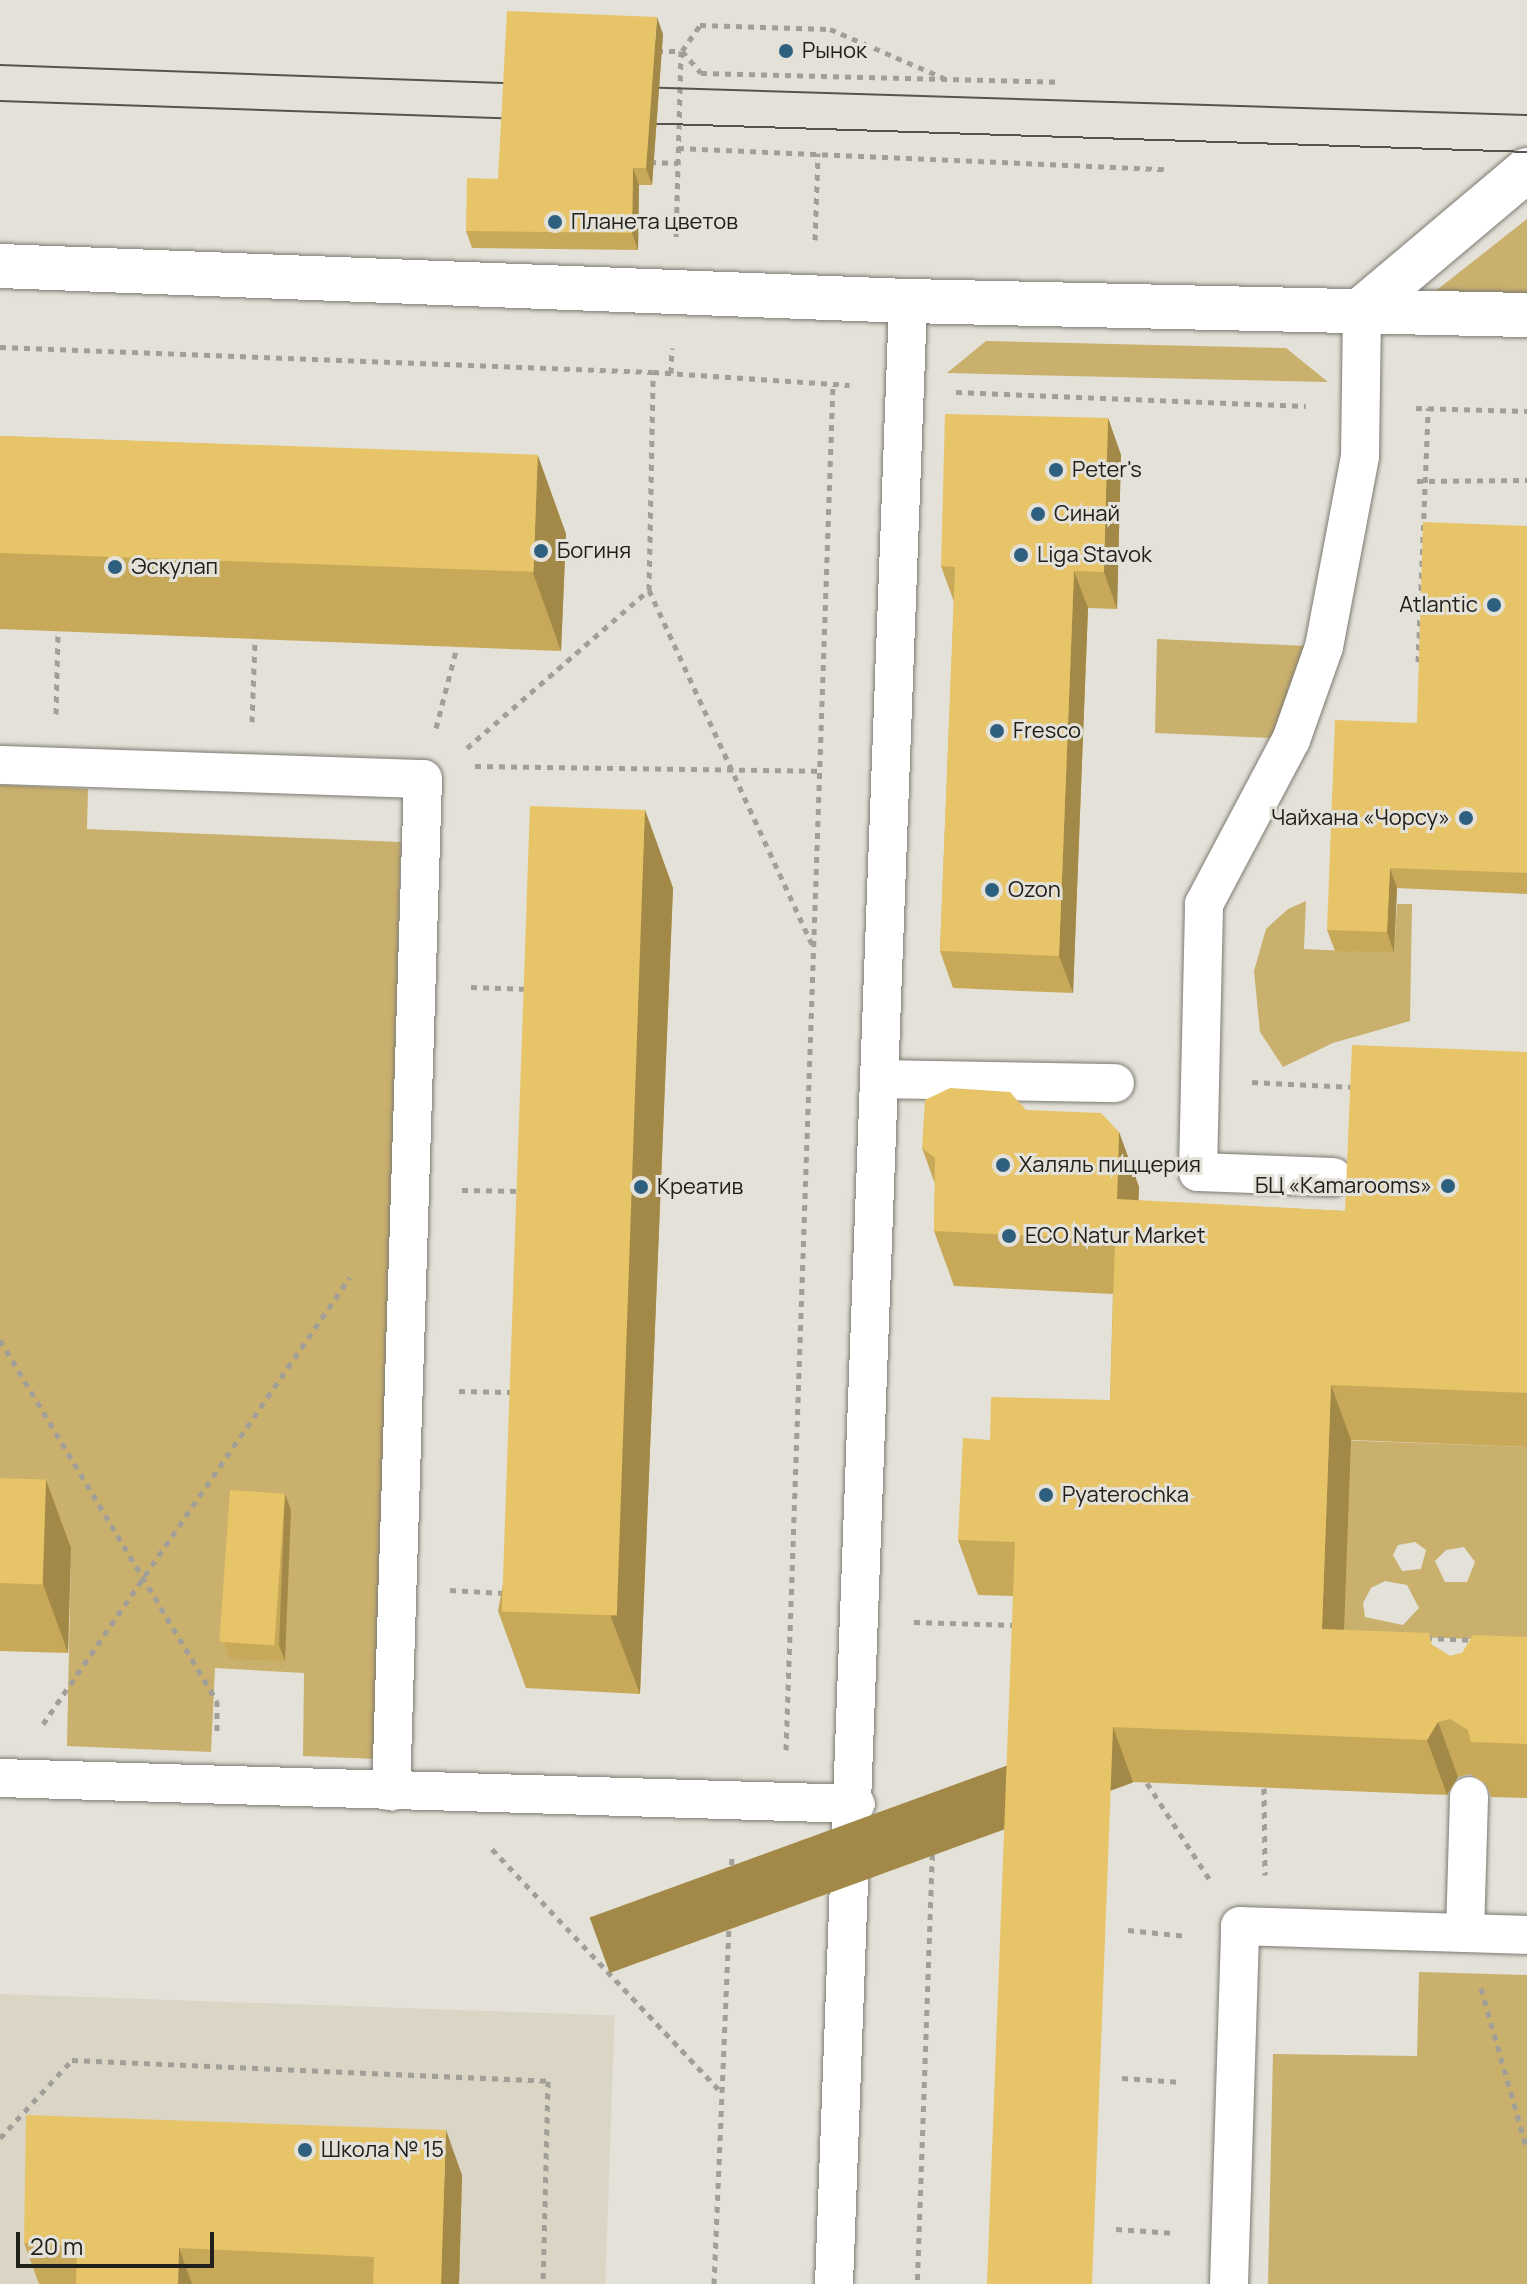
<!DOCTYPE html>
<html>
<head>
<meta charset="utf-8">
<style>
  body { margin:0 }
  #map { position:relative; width:1527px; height:2284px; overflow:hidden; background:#e4e1d8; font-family:Manrope,sans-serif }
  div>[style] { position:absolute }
  .built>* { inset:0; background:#dbd5c6; transform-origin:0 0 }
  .green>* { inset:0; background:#c9b06d }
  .path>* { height:5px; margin-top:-2.5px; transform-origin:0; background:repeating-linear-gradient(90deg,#a19f98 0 6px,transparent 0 12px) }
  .roads { filter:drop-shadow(0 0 2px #7d7a72) drop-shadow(0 0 2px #7d7a72) }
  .lane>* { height:38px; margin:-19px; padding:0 19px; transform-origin:19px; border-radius:19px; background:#fff }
  .street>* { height:44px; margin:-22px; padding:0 22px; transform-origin:22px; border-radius:22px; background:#fff }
  .secondary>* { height:44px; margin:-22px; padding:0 22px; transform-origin:22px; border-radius:22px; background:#fff }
  .tram>* { height:2px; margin:-1px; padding:0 1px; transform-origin:1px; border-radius:1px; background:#55534e }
  .wall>* { inset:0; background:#c7a959 }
  .shaded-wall>* { inset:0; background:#a28948; transform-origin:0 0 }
  .building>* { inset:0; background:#e7c467; transform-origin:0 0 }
  .dots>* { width:22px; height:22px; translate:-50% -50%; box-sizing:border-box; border:4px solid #e4e1d8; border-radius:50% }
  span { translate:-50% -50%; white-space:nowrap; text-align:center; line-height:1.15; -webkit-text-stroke:6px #e4e1d8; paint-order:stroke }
  .poi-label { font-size:22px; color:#21201d }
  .left { translate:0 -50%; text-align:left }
  .right { translate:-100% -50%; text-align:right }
  .scale { position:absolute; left:16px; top:2232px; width:198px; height:36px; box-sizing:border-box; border:4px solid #21201d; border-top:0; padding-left:10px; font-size:24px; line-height:28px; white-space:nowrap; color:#21201d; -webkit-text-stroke:6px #e4e1d8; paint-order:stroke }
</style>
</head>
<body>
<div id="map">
  <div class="built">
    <div style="left:0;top:1994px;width:615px;height:290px;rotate:2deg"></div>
  </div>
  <div class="green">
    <div style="clip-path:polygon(1527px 219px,1527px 296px,1433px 293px)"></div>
    <div style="clip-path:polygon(986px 341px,1286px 348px,1328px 382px,947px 373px)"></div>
    <div style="clip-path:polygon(1157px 639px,1306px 646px,1275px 738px,1155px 733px)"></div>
    <div style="clip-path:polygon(0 785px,88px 789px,87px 829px,401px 842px,376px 1759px,303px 1756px,304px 1673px,215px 1668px,211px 1752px,67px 1746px,71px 1549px,0 1546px)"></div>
    <div style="clip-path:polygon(1306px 901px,1304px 949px,1394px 953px,1397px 904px,1412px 904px,1410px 1021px,1333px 1043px,1283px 1067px,1260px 1032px,1254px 971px,1266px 929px,1288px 909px)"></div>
    <div style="clip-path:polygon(evenodd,1281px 1438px,1527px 1447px,1527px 1692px,1472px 1639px,1274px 1632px,1281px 1438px,1415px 1542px,1426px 1550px,1421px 1569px,1402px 1571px,1393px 1555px,1398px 1545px,1415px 1542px,1281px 1438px,1464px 1547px,1475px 1562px,1467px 1582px,1445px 1582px,1435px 1561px,1446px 1550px,1464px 1547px,1281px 1438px,1385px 1581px,1407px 1585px,1419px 1608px,1403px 1625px,1365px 1617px,1363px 1603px,1371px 1588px,1385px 1581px)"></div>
    <div style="clip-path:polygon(1419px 1972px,1527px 1975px,1527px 2284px,1268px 2284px,1273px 2054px,1417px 2056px)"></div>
  </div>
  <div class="path">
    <div style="left:657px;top:51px;width:24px"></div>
    <div style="left:681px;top:51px;width:186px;rotate:91.5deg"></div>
    <div style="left:682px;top:51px;width:29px;rotate:49deg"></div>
    <div style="left:701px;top:73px;width:360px;rotate:1.4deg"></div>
    <div style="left:682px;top:51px;width:32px;rotate:-55deg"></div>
    <div style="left:700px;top:25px;width:130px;rotate:1.8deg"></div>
    <div style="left:830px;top:29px;width:124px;rotate:23.3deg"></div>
    <div style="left:678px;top:148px;width:487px;rotate:2.5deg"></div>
    <div style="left:650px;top:162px;width:28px;rotate:2deg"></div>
    <div style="left:815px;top:240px;width:87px;rotate:-88deg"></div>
    <div style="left:0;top:347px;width:653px;rotate:2.19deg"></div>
    <div style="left:653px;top:372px;width:197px;rotate:3.8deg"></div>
    <div style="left:671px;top:373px;width:25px;rotate:-88deg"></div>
    <div style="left:956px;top:392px;width:350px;rotate:2.3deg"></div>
    <div style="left:1416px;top:408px;width:111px;rotate:1.5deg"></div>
    <div style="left:1417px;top:481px;width:110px;rotate:-0.5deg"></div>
    <div style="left:649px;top:590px;width:390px;rotate:65.3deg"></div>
    <div style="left:1418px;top:662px;width:254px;rotate:-87.7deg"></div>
    <div style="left:56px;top:714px;width:83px;rotate:-88.6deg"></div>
    <div style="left:252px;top:722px;width:83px;rotate:-87.9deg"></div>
    <div style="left:436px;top:728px;width:84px;rotate:-75.5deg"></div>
    <div style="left:467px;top:748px;width:241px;rotate:-41deg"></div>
    <div style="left:649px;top:590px;width:218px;rotate:-88.9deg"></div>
    <div style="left:475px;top:766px;width:343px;rotate:0.8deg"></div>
    <div style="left:471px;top:987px;width:58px;rotate:2deg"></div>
    <div style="left:1252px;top:1082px;width:102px;rotate:2.8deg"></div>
    <div style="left:462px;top:1190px;width:58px;rotate:1deg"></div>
    <div style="left:0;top:1340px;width:421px;rotate:59deg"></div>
    <div style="left:217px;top:1701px;width:30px;rotate:90deg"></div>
    <div style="left:459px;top:1391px;width:54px;rotate:1.1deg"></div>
    <div style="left:450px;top:1590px;width:54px;rotate:3.2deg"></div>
    <div style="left:914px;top:1622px;width:102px;rotate:1.7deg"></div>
    <div style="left:1426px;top:1638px;width:50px;rotate:2.3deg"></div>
    <div style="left:43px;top:1724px;width:542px;rotate:-55.52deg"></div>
    <div style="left:786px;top:1750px;width:1367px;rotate:-88.03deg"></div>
    <div style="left:1147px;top:1783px;width:119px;rotate:57deg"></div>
    <div style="left:1264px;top:1788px;width:87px;rotate:89.3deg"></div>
    <div style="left:910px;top:1805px;width:24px;rotate:2deg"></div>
    <div style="left:934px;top:1806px;width:478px;rotate:92deg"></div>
    <div style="left:492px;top:1849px;width:334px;rotate:46.7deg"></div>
    <div style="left:1128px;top:1930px;width:59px;rotate:5.8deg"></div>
    <div style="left:1481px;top:1988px;width:168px;rotate:74.1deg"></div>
    <div style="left:1122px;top:2078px;width:59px;rotate:3.9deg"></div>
    <div style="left:0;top:2138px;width:106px;rotate:-47.3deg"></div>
    <div style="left:72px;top:2060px;width:476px;rotate:2.5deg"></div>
    <div style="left:548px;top:2081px;width:203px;rotate:91.4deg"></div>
    <div style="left:1116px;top:2229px;width:59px;rotate:3.9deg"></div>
    <div style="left:714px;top:2284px;width:431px;rotate:-87.6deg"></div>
  </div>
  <div class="roads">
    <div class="lane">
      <div style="left:0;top:765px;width:423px;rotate:1.9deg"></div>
      <div style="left:423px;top:779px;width:1013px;rotate:91.81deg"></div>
      <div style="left:880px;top:1079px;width:235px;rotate:1deg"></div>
      <div style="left:1333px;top:1177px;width:135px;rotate:-177.9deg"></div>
      <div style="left:1198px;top:1172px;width:268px;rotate:-88.7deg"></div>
      <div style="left:1204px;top:904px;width:186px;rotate:-62.1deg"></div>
      <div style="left:1291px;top:740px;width:99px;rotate:-70.5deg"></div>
      <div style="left:1324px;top:647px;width:194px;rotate:-79.3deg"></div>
      <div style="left:1360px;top:456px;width:147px;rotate:-89.2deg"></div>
      <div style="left:0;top:1778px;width:856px;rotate:1.74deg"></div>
      <div style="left:1465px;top:1933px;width:137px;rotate:-88.3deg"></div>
      <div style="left:834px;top:2284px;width:1984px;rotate:-87.86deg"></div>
      <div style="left:1229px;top:2284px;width:358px;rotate:-88.2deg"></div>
      <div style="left:1240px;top:1926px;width:287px;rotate:1.8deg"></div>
    </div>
    <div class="street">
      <div style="left:1362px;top:309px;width:216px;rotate:-40.1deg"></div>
    </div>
    <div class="secondary">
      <div style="left:0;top:266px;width:909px;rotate:2.21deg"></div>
      <div style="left:908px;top:301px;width:619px;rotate:1.3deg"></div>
    </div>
  </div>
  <div class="tram">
    <div style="left:0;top:65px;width:527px;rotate:2.06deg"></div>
    <div style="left:635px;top:87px;width:892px;rotate:1.8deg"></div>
    <div style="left:0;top:101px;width:524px;rotate:1.97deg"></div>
    <div style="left:636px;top:123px;width:891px;rotate:1.86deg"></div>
  </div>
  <div class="wall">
    <div style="clip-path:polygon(663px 34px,652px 185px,639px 185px,638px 250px,472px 248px,466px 231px,498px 179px)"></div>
    <div style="clip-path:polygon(1108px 418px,1121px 455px,1117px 609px,1088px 608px,1073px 993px,953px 988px,940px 951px,954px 602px,941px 566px)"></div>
    <div style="clip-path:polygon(0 436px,538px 456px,566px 534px,561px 651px,0 629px)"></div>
    <div style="clip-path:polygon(1527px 526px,1527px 894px,1397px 888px,1394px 953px,1335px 951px,1327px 930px,1417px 723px)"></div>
    <div style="clip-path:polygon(645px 810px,673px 888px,640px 1694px,526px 1688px,498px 1611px)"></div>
    <div style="clip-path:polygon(1527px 1052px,1527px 1447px,1351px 1440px,1344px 1630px,1434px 1646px,1450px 1656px,1527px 1637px,1527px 1798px,1491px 1797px,1486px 1784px,1470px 1774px,1458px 1777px,1447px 1795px,1133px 1782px,1013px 1596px,978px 1595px,958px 1540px,990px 1440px,1110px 1400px,1113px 1294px,954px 1286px,934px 1231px,935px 1184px,922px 1148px,1026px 1110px,1119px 1132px,1139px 1187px,1138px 1201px,1345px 1211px)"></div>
    <div style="clip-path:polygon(0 1478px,46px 1480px,71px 1548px,68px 1653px,0 1651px)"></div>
    <div style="clip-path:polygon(285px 1494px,291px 1510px,285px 1661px,230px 1659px,224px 1642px)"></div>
    <div style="clip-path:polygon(462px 2175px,459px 2284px,39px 2284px,24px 2243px)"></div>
  </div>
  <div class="shaded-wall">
    <div style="clip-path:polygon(657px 17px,663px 34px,652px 185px,646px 168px)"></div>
    <div style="clip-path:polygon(633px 168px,639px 185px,638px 250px,632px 233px)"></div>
    <div style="clip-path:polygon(1108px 418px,1121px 455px,1117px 609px,1104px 572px)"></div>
    <div style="clip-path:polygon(538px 456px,566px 534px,561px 651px,533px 573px)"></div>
    <div style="clip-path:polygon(1074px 571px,1088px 608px,1073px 993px,1059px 956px)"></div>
    <div style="clip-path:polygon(645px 810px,673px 888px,640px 1694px,611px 1617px)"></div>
    <div style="clip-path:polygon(1390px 868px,1397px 888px,1394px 953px,1387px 932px)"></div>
    <div style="clip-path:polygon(1119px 1132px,1139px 1187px,1137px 1254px,1117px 1199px)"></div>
    <div style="clip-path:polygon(1331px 1385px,1351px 1440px,1342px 1684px,1322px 1629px)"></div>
    <div style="clip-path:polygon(46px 1480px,71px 1548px,68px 1653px,43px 1584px)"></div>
    <div style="clip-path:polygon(285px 1494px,291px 1510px,285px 1661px,279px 1645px)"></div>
    <div style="clip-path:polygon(1438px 1722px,1458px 1777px,1447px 1795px,1427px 1740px)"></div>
    <div style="left:1113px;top:1727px;width:59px;height:557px;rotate:70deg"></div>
    <div style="clip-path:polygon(446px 2130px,462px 2175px,459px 2284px,441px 2284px)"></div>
    <div style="clip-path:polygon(179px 2248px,192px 2284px,178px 2284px)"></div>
  </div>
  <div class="building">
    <div style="clip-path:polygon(507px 11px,657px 17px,646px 168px,633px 168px,632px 233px,466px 231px,467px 178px,498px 179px)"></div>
    <div style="clip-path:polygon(945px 414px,1108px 418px,1104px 572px,1074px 571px,1059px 956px,940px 951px,955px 567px,941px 566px)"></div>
    <div style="left:0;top:436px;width:538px;height:117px;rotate:2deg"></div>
    <div style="clip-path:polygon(1423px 522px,1527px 526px,1527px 873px,1390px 868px,1387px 932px,1327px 930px,1335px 720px,1417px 723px)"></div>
    <div style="left:530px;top:806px;width:115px;height:806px;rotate:2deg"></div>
    <div style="clip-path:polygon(1352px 1045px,1527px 1052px,1527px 1393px,1331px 1385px,1322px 1629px,1429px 1633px,1432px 1645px,1450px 1656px,1462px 1653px,1473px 1635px,1527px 1637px,1527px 1744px,1471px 1742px,1468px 1730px,1450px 1719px,1438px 1722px,1427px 1740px,1113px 1727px,1092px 2284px,987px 2284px,1015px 1542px,958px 1540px,963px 1438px,990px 1440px,991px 1397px,1110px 1400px,1115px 1240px,934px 1231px,935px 1158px,922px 1148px,925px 1100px,950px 1088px,1010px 1092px,1026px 1110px,1101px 1113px,1119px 1132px,1117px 1199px,1345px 1211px)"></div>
    <div style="left:0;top:1478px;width:46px;height:105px;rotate:2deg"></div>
    <div style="left:230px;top:1490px;width:55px;height:152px;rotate:4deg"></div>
    <div style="clip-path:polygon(26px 2115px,446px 2130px,441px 2284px,373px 2284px,374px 2257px,179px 2248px,178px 2284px,76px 2284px,77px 2246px,24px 2243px)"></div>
  </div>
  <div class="dots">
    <div style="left:786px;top:51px;background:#2f5f7e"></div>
    <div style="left:555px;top:222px;background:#2f5f7e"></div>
    <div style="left:1056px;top:470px;background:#2f5f7e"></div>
    <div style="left:1038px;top:514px;background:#2f5f7e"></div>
    <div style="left:541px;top:551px;background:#2f5f7e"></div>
    <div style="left:1021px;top:555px;background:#2f5f7e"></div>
    <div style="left:115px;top:567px;background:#2f5f7e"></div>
    <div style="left:1494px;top:605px;background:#2f5f7e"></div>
    <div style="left:997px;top:731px;background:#2f5f7e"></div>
    <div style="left:1466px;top:818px;background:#2f5f7e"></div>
    <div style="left:992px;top:890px;background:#2f5f7e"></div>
    <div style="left:1003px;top:1165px;background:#2f5f7e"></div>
    <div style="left:1448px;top:1186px;background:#2f5f7e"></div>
    <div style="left:641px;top:1187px;background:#2f5f7e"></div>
    <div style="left:1009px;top:1236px;background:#2f5f7e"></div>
    <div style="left:1046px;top:1495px;background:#2f5f7e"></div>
    <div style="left:305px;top:2150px;background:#2f5f7e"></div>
  </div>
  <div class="poi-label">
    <span class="left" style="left:802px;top:51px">Рынок</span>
    <span class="left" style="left:571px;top:222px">Планета цветов</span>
    <span class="left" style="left:1072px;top:470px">Peter's</span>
    <span class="left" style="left:1054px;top:514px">Синай</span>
    <span class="left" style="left:557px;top:551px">Богиня</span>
    <span class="left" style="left:1037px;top:555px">Liga Stavok</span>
    <span class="left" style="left:131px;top:567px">Эскулап</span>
    <span class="right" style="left:1478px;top:605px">Atlantic</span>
    <span class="left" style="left:1013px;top:731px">Fresco</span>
    <span class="right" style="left:1450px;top:818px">Чайхана «Чорсу»</span>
    <span class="left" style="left:1008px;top:890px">Ozon</span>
    <span class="left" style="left:1019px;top:1165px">Халяль пиццерия</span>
    <span class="right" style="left:1432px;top:1186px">БЦ «Kamarooms»</span>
    <span class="left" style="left:657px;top:1187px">Креатив</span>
    <span class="left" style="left:1025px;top:1236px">ECO Natur Market</span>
    <span class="left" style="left:1062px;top:1495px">Pyaterochka</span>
    <span class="left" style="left:321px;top:2150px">Школа № 15</span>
  </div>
  <div class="scale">20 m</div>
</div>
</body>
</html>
